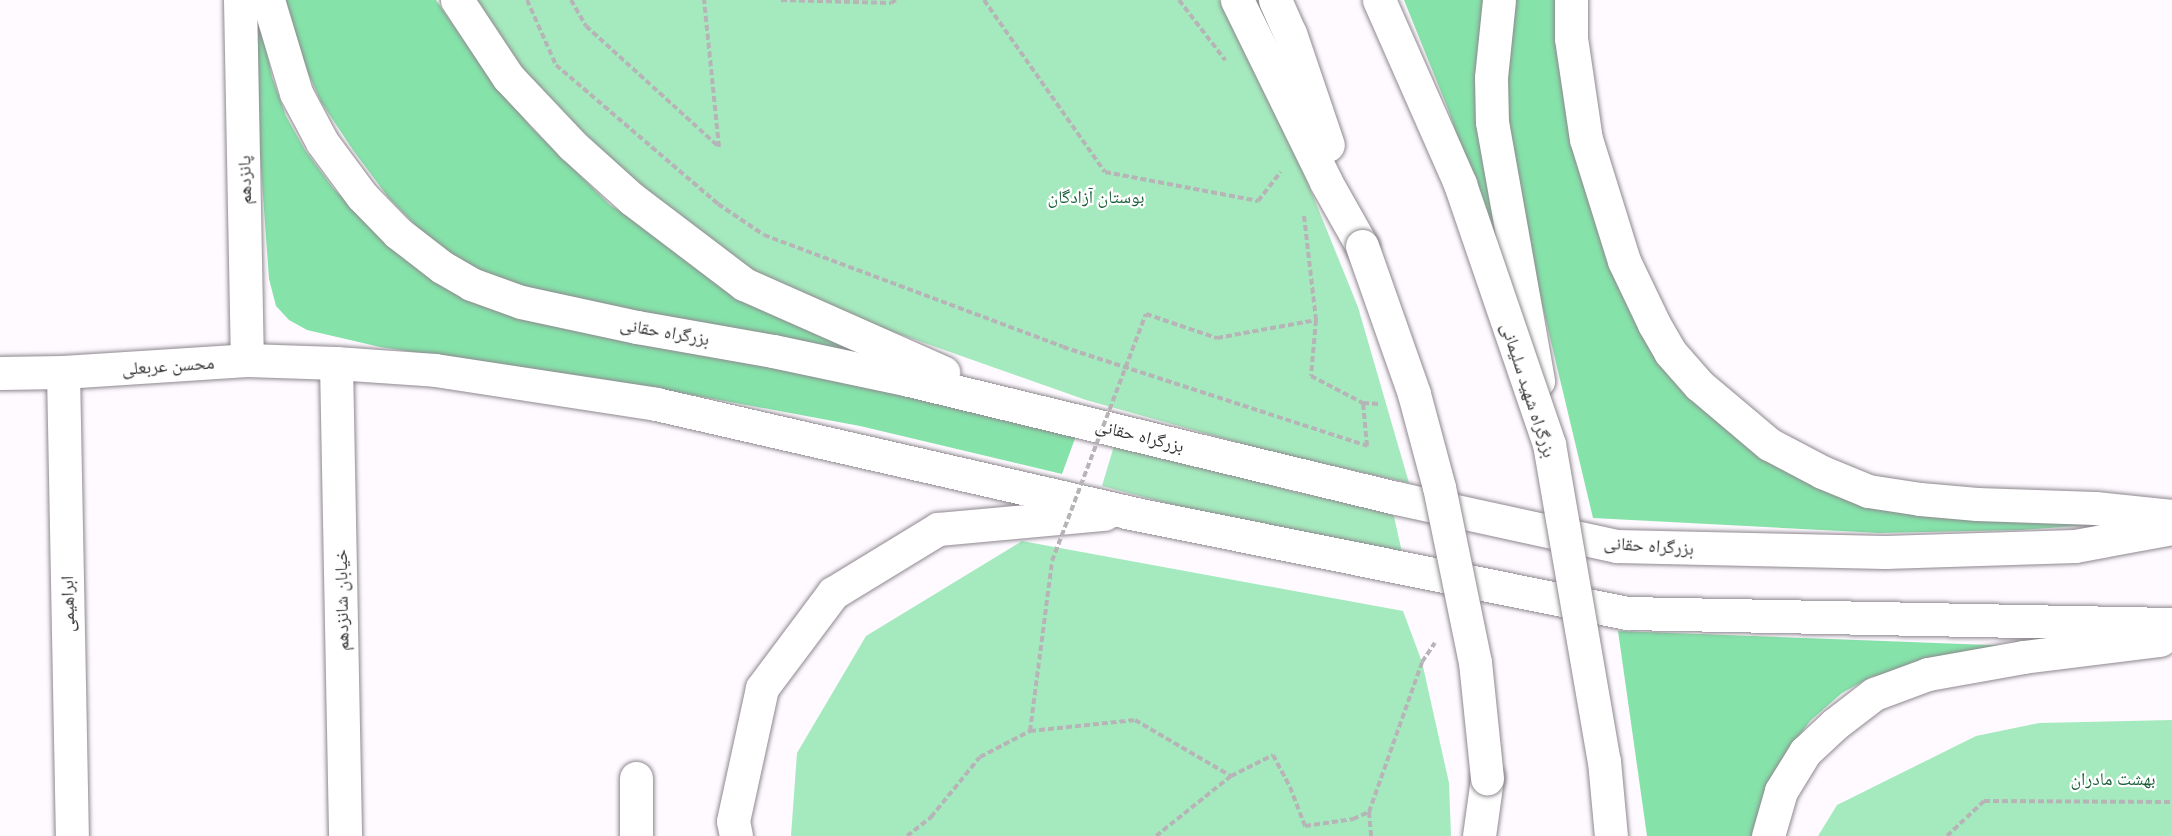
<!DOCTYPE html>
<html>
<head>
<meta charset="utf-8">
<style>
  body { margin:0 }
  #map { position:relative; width:2172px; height:836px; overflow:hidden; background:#fefaff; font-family:"Golos Text","Noto Naskh Arabic",sans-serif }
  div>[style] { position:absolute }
  .green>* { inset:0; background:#a5eabe }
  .forest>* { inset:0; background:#85e2a9 }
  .path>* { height:4px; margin-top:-2px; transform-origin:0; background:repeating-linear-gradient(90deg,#b7b4b8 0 6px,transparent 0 9px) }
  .roads { filter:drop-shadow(0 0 2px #8e888f) drop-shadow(0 0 2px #8e888f) }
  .minor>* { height:33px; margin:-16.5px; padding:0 16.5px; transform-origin:16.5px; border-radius:16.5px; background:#fff }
  .major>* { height:33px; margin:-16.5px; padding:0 16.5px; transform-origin:16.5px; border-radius:16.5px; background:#fff }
  .highway>* { height:33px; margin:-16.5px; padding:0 16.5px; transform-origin:16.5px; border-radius:16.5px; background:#fff }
  .path-bridge>* { height:4px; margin-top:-2px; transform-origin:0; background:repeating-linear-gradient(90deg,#b7b4b8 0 6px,transparent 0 9px) }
  .bridges { filter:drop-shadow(0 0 2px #8e888f) drop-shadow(0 0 2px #8e888f) }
  .highway-bridge>* { height:33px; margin:-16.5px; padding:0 16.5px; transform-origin:16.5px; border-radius:16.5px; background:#fff }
  span { translate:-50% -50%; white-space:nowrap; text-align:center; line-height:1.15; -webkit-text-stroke:4.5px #fff; paint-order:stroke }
  .street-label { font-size:18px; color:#353336 }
  .park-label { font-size:18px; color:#1b5f3b }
</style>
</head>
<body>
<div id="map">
  <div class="green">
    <div style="clip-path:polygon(473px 0,1219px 0,1296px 154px,1358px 307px,1409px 483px,1272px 452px,1086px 400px,831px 310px,757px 278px,622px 175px,511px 60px)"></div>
    <div style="clip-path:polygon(1116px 439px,1291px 491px,1393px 512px,1405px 566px,1102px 486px)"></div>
    <div style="clip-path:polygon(1022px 541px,1403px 611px,1422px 662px,1449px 783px,1451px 836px,791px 836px,797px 753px,866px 636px)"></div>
    <div style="clip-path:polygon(2172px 720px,2172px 836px,1818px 836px,1837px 805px,1976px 736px,2039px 723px)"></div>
  </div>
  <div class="forest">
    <div style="clip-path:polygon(249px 0,256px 0,272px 77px,286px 116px,305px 150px,333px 188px,370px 226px,420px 271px,458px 292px,850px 379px,1077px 433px,1062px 474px,860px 426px,660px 389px,380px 347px,307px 330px,289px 320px,276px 306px,269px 279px)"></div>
    <div style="clip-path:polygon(282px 0,436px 0,476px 58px,531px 127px,610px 205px,814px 333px,878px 363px,505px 284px,470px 268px,426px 236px,388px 197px,353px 150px,321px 102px,292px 37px)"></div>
    <div style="clip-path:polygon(1404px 0,1487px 0,1516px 308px,1448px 109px)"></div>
    <div style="clip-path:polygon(1511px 0,1560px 0,1636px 318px,1807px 476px,2130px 522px,2021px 530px,1879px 533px,1593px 518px,1503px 140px)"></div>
    <div style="clip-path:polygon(1618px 631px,2016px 646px,1871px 677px,1842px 693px,1810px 721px,1781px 761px,1753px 836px,1647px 836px)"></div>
  </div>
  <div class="path">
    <div style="left:527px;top:0;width:71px;rotate:66deg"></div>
    <div style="left:556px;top:65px;width:213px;rotate:40.6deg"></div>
    <div style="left:718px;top:204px;width:55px;rotate:34deg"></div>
    <div style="left:764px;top:235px;width:319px;rotate:20.5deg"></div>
    <div style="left:1063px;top:347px;width:320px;rotate:18deg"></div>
    <div style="left:1367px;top:446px;width:43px;rotate:-95.3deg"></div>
    <div style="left:571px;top:0;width:30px;rotate:60deg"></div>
    <div style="left:586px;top:26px;width:180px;rotate:42.3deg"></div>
    <div style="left:719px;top:147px;width:148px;rotate:-95.8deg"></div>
    <div style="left:781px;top:0;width:110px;rotate:1.6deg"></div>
    <div style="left:891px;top:3px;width:6px;rotate:-31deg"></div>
    <div style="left:984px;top:0;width:210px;rotate:54.9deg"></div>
    <div style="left:1105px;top:172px;width:156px;rotate:10.7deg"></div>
    <div style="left:1258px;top:201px;width:37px;rotate:-52deg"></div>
    <div style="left:1179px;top:0;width:76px;rotate:52.5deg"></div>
    <div style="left:1304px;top:216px;width:105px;rotate:83.4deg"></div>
    <div style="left:1146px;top:314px;width:75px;rotate:18.7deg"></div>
    <div style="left:1217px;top:338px;width:101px;rotate:-10.3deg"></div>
    <div style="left:1316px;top:320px;width:56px;rotate:95.1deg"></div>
    <div style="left:1311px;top:376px;width:59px;rotate:27.4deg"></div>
    <div style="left:1363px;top:403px;width:17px;rotate:3deg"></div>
    <div style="left:1030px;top:731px;width:171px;rotate:-82.6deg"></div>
    <div style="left:1369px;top:812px;width:159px;rotate:-70.5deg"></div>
    <div style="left:1422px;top:662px;width:23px;rotate:-56deg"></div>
    <div style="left:907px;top:836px;width:31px;rotate:-38deg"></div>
    <div style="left:931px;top:817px;width:77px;rotate:-50.8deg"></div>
    <div style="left:980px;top:757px;width:56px;rotate:-27.5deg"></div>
    <div style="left:1030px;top:731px;width:106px;rotate:-6deg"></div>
    <div style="left:1135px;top:720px;width:111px;rotate:30.3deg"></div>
    <div style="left:1231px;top:776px;width:47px;rotate:-26.6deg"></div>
    <div style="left:1273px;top:755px;width:36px;rotate:62deg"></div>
    <div style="left:1290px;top:787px;width:42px;rotate:69deg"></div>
    <div style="left:1305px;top:826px;width:49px;rotate:-8.3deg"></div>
    <div style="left:1353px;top:819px;width:17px;rotate:-24deg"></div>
    <div style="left:1369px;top:812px;width:24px;rotate:85deg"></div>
    <div style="left:1156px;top:836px;width:96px;rotate:-38.7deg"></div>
    <div style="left:1947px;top:836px;width:51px;rotate:-43.4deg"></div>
    <div style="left:1984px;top:801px;width:188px;rotate:0.3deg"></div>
  </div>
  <div class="roads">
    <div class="minor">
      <div style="left:336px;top:363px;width:473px;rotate:88.9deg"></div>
      <div style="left:63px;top:372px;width:464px;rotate:88.9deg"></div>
      <div style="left:636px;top:836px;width:58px;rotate:-90deg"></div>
    </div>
    <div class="major">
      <div style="left:240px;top:0;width:360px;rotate:88.9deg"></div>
      <div style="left:0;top:373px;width:63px;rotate:-0.9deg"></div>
      <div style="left:63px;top:372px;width:184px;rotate:-3.7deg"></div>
      <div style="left:247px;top:360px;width:89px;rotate:1.9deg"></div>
    </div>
    <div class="highway">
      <div style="left:268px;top:0;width:97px;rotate:73.2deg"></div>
      <div style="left:296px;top:93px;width:55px;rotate:62deg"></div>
      <div style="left:322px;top:142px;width:67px;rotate:53.5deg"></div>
      <div style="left:362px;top:196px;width:52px;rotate:45.8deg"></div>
      <div style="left:398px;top:233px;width:56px;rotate:37.7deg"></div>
      <div style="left:442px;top:267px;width:34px;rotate:30deg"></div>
      <div style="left:471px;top:284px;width:53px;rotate:19.8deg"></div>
      <div style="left:521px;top:302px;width:119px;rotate:12.2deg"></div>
      <div style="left:637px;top:327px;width:138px;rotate:10deg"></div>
      <div style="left:773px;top:351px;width:139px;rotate:12deg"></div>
      <div style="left:909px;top:380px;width:501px;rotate:13.62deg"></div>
      <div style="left:1396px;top:498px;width:225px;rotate:12.3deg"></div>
      <div style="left:1616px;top:546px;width:269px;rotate:1.3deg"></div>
      <div style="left:1885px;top:552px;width:190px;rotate:-1.8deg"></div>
      <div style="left:2075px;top:546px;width:99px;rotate:-10.5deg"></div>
      <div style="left:457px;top:0;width:92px;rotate:56.5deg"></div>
      <div style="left:508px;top:77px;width:93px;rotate:46.7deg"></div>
      <div style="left:572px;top:145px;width:81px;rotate:42deg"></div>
      <div style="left:632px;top:199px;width:141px;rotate:37.2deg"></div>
      <div style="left:744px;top:284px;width:218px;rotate:23.9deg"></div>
      <div style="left:1237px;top:0;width:203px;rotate:63.9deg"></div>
      <div style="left:1326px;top:182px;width:73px;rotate:60.6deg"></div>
      <div style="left:1275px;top:0;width:36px;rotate:66deg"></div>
      <div style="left:1290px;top:33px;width:118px;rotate:71.3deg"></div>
      <div style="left:1499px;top:0;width:78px;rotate:95.9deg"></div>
      <div style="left:1491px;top:78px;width:44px;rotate:88.7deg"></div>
      <div style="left:1492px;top:122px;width:263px;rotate:79.9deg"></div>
      <div style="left:1571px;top:0;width:38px;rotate:90deg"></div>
      <div style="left:1571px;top:38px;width:102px;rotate:81.6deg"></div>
      <div style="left:1586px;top:139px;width:128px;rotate:72.7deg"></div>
      <div style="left:1624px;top:261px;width:70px;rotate:64.5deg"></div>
      <div style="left:1654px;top:324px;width:32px;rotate:60deg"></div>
      <div style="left:1670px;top:352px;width:44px;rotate:48.7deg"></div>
      <div style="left:1699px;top:385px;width:92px;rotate:40.1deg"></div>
      <div style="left:1769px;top:444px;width:60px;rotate:27.8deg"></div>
      <div style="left:1822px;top:472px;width:50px;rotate:22.4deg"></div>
      <div style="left:1868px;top:491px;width:53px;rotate:8.7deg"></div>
      <div style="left:1920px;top:499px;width:57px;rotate:5deg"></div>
      <div style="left:1977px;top:504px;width:118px;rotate:1.9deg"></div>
      <div style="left:2095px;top:508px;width:77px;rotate:5.9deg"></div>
      <div style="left:336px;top:363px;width:99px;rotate:4deg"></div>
      <div style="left:435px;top:370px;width:224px;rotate:8.7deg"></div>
      <div style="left:656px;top:404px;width:482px;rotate:12.9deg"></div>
      <div style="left:1126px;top:512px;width:511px;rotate:11.4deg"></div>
      <div style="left:1627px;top:613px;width:545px;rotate:1.16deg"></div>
      <div style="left:736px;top:836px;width:15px;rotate:-101deg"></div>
      <div style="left:733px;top:821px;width:136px;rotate:-77.7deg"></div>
      <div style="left:762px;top:688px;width:119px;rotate:-53.2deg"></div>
      <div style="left:833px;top:593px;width:123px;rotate:-31.4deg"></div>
      <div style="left:938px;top:529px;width:167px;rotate:-5.2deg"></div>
      <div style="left:1479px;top:836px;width:59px;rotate:-82.1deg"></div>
      <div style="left:1768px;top:836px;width:47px;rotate:-73.9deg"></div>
      <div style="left:1781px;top:791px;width:46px;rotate:-58.4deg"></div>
      <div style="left:1805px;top:752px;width:41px;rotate:-43deg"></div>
      <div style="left:1835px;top:724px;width:49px;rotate:-37.6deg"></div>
      <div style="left:1874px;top:694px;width:58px;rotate:-20.3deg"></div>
      <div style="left:1928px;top:674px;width:97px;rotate:-10.1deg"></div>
      <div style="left:2023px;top:657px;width:138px;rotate:-7.1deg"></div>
    </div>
  </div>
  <div class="path-bridge">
    <div style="left:1052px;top:561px;width:264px;rotate:-69.2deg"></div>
  </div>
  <div class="bridges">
    <div class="highway-bridge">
      <div style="left:1379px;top:0;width:201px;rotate:66.2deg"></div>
      <div style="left:1460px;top:184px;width:275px;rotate:71.1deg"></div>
      <div style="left:1549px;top:444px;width:322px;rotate:80.2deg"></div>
      <div style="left:1604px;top:761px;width:75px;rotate:84.7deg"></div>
      <div style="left:1362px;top:246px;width:157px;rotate:70.6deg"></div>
      <div style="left:1414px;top:394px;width:96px;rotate:75deg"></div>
      <div style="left:1439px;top:487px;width:179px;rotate:78.4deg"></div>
      <div style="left:1475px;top:662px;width:117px;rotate:84.1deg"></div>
    </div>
  </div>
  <div class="street-label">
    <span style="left:244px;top:180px;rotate:-91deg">پانزدهم</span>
    <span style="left:665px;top:331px;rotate:10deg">بزرگراه حقانی</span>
    <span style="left:168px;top:365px;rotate:-4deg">محسن عربعلی</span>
    <span style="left:1529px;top:390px;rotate:72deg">بزرگراه شهید سلیمانی</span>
    <span style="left:1140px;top:435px;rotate:14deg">بزرگراه حقانی</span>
    <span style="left:1649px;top:545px;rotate:4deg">بزرگراه حقانی</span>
    <span style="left:341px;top:600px;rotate:-91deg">خیابان شانزدهم</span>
    <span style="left:67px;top:604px;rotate:-91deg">ابراهیمی</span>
  </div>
  <div class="park-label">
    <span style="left:1096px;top:196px">بوستان آزادگان</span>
    <span style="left:2113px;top:778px">بهشت مادران</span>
  </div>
</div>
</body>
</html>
